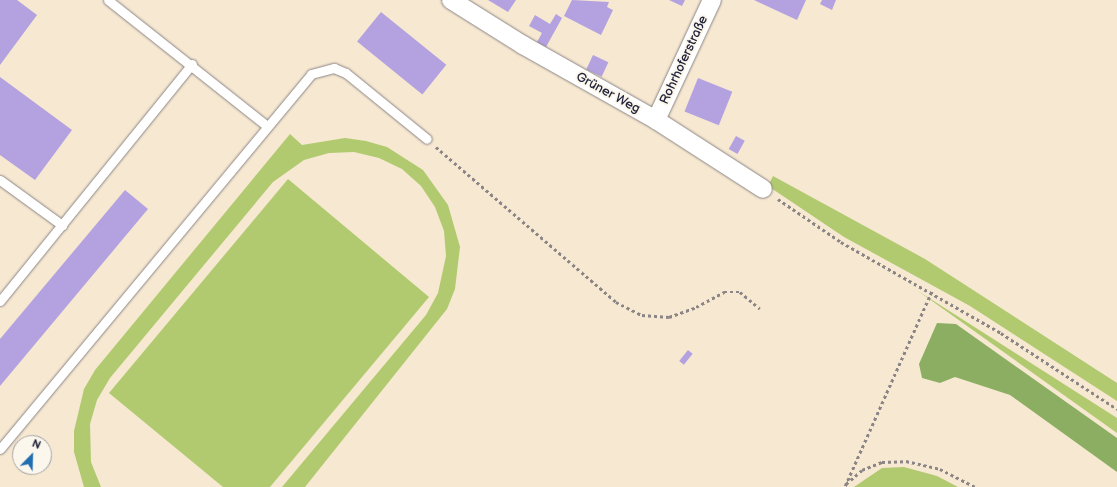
<!DOCTYPE html>
<html>
<head>
<meta charset="utf-8">
<style>
  body { margin:0 }
  #map { position:relative; width:1117px; height:487px; overflow:hidden; background:#f6e8d1; font-family:"Balsamiq Sans",sans-serif }
  div>[style] { position:absolute }
  .green>* { inset:0; background:#b1ca6f }
  .forest>* { inset:0; background:#8cae62 }
  .building>* { inset:0; background:#b3a2df; transform-origin:0 0 }
  .path>* { height:2.5px; margin-top:-1.25px; transform-origin:0; background:repeating-linear-gradient(90deg,#8c8586 0 3px,transparent 0 6px) }
  .roads { filter:drop-shadow(0 0 1px #8c8586) drop-shadow(0 0 1px #8c8586) }
  .lane>* { height:9px; margin:-4.5px; padding:0 4.5px; transform-origin:4.5px; border-radius:4.5px; background:#fff }
  .street>* { height:18px; margin:-9px; padding:0 9px; transform-origin:9px; border-radius:9px; background:#fff }
  span { translate:-50% -50%; white-space:nowrap; text-align:center; line-height:1.15; -webkit-text-stroke:4px #fbf7ec; paint-order:stroke }
  .street-label { font-size:13px; color:#22223b }
  .north { position:absolute; left:12px; top:435px; width:40px; height:40px; box-sizing:border-box; background:#fbf7ec; border:1px solid #a4a2a5; border-radius:50%; rotate:23deg; font-size:11px; font-weight:700; line-height:16px; text-align:center; color:#22223b }
  .north::after { content:''; display:block; margin:auto; width:14px; height:18px; background:#1f6fb2; clip-path:polygon(50% 0,100% 100%,50% 72%,0 100%) }
</style>
</head>
<body>
<div id="map">
  <div class="green">
    <div style="clip-path:polygon(290px 134px,302px 145px,345px 138px,366px 141px,387px 147px,423px 170px,448px 205px,460px 247px,455px 289px,447px 309px,305px 487px,282px 487px,426px 315px,438px 293px,446px 256px,444px 231px,435px 207px,421px 186px,402px 169px,379px 158px,354px 152px,329px 153px,304px 160px,273px 182px,110px 378px,97px 400px,90px 424px,91px 462px,101px 487px,84px 487px,74px 452px,74px 431px,84px 389px,95px 370px)"></div>
    <div style="clip-path:polygon(773px 176px,925px 259px,1117px 383px,1117px 401px,970px 306px,844px 237px,768px 186px)"></div>
    <div style="clip-path:polygon(288px 179px,429px 297px,270px 487px,223px 487px,109px 393px)"></div>
    <div style="clip-path:polygon(918px 291px,1117px 418px,1117px 433px)"></div>
    <div style="clip-path:polygon(904px 467px,937px 476px,958px 487px,854px 487px,882px 468px)"></div>
  </div>
  <div class="forest">
    <div style="clip-path:polygon(937px 323px,956px 324px,1117px 438px,1117px 472px,1010px 395px,955px 377px,940px 383px,922px 378px,919px 364px)"></div>
  </div>
  <div class="building">
    <div style="clip-path:polygon(0 0,17px 0,37px 15px,0 65px)"></div>
    <div style="clip-path:polygon(488px 0,516px 0,508px 12px)"></div>
    <div style="clip-path:polygon(572px 0,609px 2px,607px 7px,613px 10px,601px 35px,564px 16px)"></div>
    <div style="clip-path:polygon(669px 0,685px 0,682px 6px)"></div>
    <div style="clip-path:polygon(754px 0,806px 0,797px 20px)"></div>
    <div style="clip-path:polygon(822px 0,836px 0,832px 10px,820px 4px)"></div>
    <div style="left:381px;top:12px;width:84px;height:38px;rotate:39deg"></div>
    <div style="clip-path:polygon(556px 14px,562px 18px,546px 47px,537px 42px,542px 33px,529px 26px,535px 15px,550px 24px)"></div>
    <div style="left:593px;top:55px;width:17px;height:16px;rotate:25deg"></div>
    <div style="clip-path:polygon(0 77px,72px 130px,35px 180px,0 155px)"></div>
    <div style="left:698px;top:78px;width:37px;height:36px;rotate:22deg"></div>
    <div style="left:736px;top:136px;width:10px;height:15px;rotate:29deg"></div>
    <div style="clip-path:polygon(125px 190px,148px 209px,0 386px,0 339px)"></div>
    <div style="left:688px;top:350px;width:6px;height:14px;rotate:39deg"></div>
  </div>
  <div class="path">
    <div style="left:436px;top:147px;width:238px;rotate:40.7deg"></div>
    <div style="left:616px;top:302px;width:29px;rotate:27deg"></div>
    <div style="left:642px;top:315px;width:27px;rotate:4deg"></div>
    <div style="left:669px;top:317px;width:29px;rotate:-20deg"></div>
    <div style="left:696px;top:307px;width:32px;rotate:-28deg"></div>
    <div style="left:724px;top:292px;width:16px"></div>
    <div style="left:740px;top:292px;width:26px;rotate:40deg"></div>
    <div style="left:778px;top:199px;width:76px;rotate:34.3deg"></div>
    <div style="left:841px;top:242px;width:184px;rotate:29.6deg"></div>
    <div style="left:1001px;top:333px;width:139px;rotate:33.2deg"></div>
    <div style="left:846px;top:484px;width:21px;rotate:-41deg"></div>
    <div style="left:862px;top:470px;width:22px;rotate:-22deg"></div>
    <div style="left:882px;top:462px;width:24px;rotate:-2deg"></div>
    <div style="left:906px;top:461px;width:35px;rotate:13deg"></div>
    <div style="left:940px;top:469px;width:39px;rotate:27deg"></div>
    <div style="left:845px;top:486px;width:214px;rotate:-66deg"></div>
  </div>
  <div class="roads">
    <div class="lane">
      <div style="left:108px;top:0;width:203px;rotate:38.4deg"></div>
      <div style="left:0;top:180px;width:77px;rotate:36deg"></div>
      <div style="left:0;top:301px;width:305px;rotate:-51deg"></div>
      <div style="left:0;top:449px;width:487px;rotate:-50.3deg"></div>
      <div style="left:311px;top:74px;width:24px;rotate:-15deg"></div>
      <div style="left:334px;top:68px;width:13px;rotate:23deg"></div>
      <div style="left:346px;top:73px;width:104px;rotate:39.2deg"></div>
    </div>
    <div class="street">
      <div style="left:451px;top:0;width:85px;rotate:32deg"></div>
      <div style="left:523px;top:45px;width:153px;rotate:29.4deg"></div>
      <div style="left:656px;top:120px;width:127px;rotate:32.8deg"></div>
      <div style="left:656px;top:120px;width:132px;rotate:-65deg"></div>
    </div>
  </div>
  <div class="street-label">
    <span style="left:684px;top:60px;rotate:-65deg">Rohrhoferstraße</span>
    <span style="left:608px;top:93px;rotate:29deg">Grüner Weg</span>
  </div>
  <div class="north">N</div>
</div>
</body>
</html>
